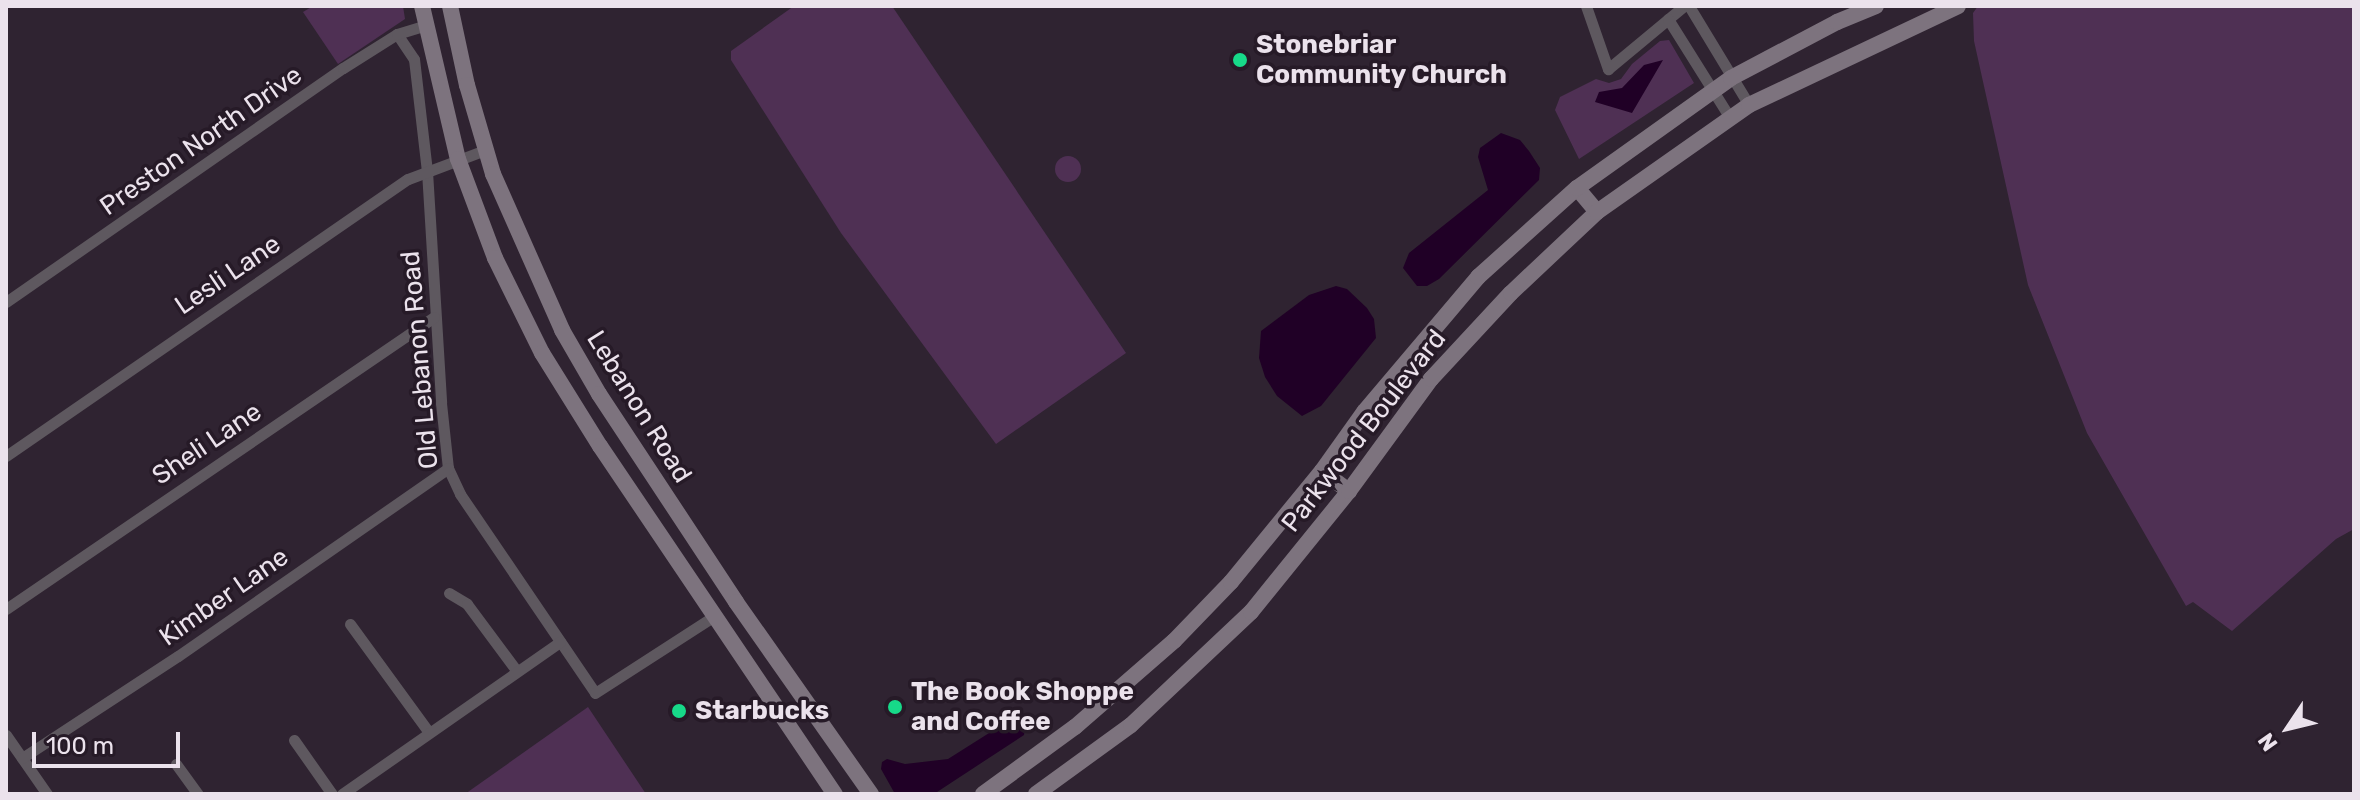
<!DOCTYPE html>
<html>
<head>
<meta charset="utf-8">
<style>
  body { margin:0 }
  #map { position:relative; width:2360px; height:800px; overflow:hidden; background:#2f2331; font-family:Rubik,sans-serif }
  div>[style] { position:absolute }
  .green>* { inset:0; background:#4f3054 }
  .round { border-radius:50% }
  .water>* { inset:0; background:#200026 }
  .minor>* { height:11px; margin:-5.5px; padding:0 5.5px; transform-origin:5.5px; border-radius:5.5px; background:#5e585f }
  .secondary>* { height:16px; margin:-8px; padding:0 8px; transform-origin:8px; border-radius:8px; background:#7d737e }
  .dots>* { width:22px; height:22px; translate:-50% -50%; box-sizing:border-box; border:4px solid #261a27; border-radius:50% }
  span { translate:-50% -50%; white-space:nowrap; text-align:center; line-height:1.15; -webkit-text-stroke:7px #261a27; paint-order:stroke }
  .poi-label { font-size:26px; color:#ebe2ec; font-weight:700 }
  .left { translate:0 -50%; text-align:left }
  .street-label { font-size:26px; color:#ebe2ec }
  .frame { position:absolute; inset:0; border:8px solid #ebe2ec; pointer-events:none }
  .north { position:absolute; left:2248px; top:688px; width:80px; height:80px; -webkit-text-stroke:6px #261a27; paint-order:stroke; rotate:235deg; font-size:22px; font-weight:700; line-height:32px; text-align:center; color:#ebe2ec }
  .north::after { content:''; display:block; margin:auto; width:28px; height:36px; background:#ebe2ec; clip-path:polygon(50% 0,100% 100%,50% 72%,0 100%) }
  .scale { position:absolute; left:32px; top:732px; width:148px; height:36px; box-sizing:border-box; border:4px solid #ebe2ec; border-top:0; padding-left:10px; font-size:24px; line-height:28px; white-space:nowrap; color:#ebe2ec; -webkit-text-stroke:6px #261a27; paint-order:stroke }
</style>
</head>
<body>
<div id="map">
  <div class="green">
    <div style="clip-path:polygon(313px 6px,403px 6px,405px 19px,338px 64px,303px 12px)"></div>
    <div style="clip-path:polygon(794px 6px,892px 6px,1126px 353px,996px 444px,841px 233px,731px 60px,731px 51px)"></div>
    <div style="clip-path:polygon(1978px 6px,2354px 6px,2354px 529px,2336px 539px,2232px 631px,2193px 602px,2186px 606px,2087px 433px,2028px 285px,1974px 41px,1973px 13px)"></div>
    <div style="clip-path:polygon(1669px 40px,1694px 83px,1579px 159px,1555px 110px,1560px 97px,1596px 79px,1609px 83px,1621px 79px,1632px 64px,1660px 41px)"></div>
    <div class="round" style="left:1055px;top:156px;width:26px;height:26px"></div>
    <div style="clip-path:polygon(588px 707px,646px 794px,465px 794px)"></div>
  </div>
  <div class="water">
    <div style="clip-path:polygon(1663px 60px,1632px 113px,1595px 102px,1599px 92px,1622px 88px,1644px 65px)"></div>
    <div style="clip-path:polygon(1501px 133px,1520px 140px,1529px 151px,1540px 168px,1539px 180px,1439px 279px,1427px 286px,1417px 286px,1403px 268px,1409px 253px,1488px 190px,1478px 157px,1480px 148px)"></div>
    <div style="clip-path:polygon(1336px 286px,1347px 289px,1367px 308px,1374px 319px,1376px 338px,1321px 406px,1302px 416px,1277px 396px,1265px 377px,1259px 358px,1261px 331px,1309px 295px)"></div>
    <div style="clip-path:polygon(1016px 716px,1026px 721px,1024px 735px,934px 794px,895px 794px,881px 769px,882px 762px,887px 759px,905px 764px,948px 759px)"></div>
  </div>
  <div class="minor">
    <div style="left:1586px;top:6px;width:67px;rotate:70.8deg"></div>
    <div style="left:1608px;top:69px;width:99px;rotate:-39.7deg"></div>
    <div style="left:1689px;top:6px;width:116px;rotate:58.8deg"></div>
    <div style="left:1668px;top:19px;width:117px;rotate:57.9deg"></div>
    <div style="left:397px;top:34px;width:30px;rotate:56deg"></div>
    <div style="left:414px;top:59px;width:113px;rotate:83.4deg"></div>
    <div style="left:427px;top:171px;width:232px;rotate:86.5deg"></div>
    <div style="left:441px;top:403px;width:65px;rotate:83.9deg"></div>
    <div style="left:448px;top:468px;width:29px;rotate:65deg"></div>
    <div style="left:460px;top:494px;width:240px;rotate:55.8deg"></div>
    <div style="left:595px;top:693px;width:144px;rotate:-32.8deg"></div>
    <div style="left:6px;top:302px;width:410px;rotate:-34.8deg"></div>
    <div style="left:343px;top:68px;width:64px;rotate:-32.2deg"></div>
    <div style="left:397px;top:34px;width:30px;rotate:-17deg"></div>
    <div style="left:6px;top:456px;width:488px;rotate:-34.6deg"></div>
    <div style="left:408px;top:179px;width:82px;rotate:-20.6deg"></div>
    <div style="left:449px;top:593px;width:21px;rotate:31deg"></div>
    <div style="left:467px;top:604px;width:82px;rotate:53.4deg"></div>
    <div style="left:6px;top:609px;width:518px;rotate:-34.3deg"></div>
    <div style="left:350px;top:624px;width:132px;rotate:53.9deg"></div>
    <div style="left:6px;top:735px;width:72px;rotate:55.2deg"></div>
    <div style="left:294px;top:740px;width:66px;rotate:54.9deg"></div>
    <div style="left:22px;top:758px;width:186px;rotate:-33.2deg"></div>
    <div style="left:178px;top:656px;width:329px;rotate:-34.8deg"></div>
    <div style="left:176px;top:764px;width:37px;rotate:54deg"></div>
    <div style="left:342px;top:794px;width:266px;rotate:-34.9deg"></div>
  </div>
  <div class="secondary">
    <div style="left:422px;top:6px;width:157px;rotate:76.8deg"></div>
    <div style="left:458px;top:159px;width:106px;rotate:69.5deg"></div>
    <div style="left:495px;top:258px;width:106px;rotate:63.7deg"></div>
    <div style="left:542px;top:353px;width:110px;rotate:58.1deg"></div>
    <div style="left:600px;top:446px;width:420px;rotate:56deg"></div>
    <div style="left:450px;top:6px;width:81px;rotate:77.9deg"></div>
    <div style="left:467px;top:85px;width:93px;rotate:73.7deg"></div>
    <div style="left:493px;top:174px;width:171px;rotate:66.1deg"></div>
    <div style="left:562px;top:330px;width:74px;rotate:60deg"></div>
    <div style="left:599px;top:394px;width:249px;rotate:56.6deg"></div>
    <div style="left:736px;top:602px;width:235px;rotate:54.9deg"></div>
    <div style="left:1577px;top:188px;width:31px;rotate:50deg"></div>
    <div style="left:1322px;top:471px;width:34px;rotate:37deg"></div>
    <div style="left:983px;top:794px;width:114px;rotate:-36.1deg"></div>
    <div style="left:1075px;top:727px;width:131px;rotate:-41deg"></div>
    <div style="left:1174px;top:641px;width:82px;rotate:-46deg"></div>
    <div style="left:1231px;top:582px;width:144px;rotate:-50.7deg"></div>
    <div style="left:1322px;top:471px;width:72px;rotate:-54.6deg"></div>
    <div style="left:1364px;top:412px;width:177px;rotate:-49.8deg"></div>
    <div style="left:1478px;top:277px;width:133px;rotate:-42deg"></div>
    <div style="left:1577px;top:188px;width:189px;rotate:-35.5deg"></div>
    <div style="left:1731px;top:78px;width:120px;rotate:-27.8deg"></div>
    <div style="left:1837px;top:22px;width:42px;rotate:-22.3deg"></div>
    <div style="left:1036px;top:794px;width:117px;rotate:-36deg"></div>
    <div style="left:1131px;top:725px;width:165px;rotate:-43.3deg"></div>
    <div style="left:1251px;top:612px;width:156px;rotate:-51deg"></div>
    <div style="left:1349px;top:491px;width:139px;rotate:-53.8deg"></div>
    <div style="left:1431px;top:379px;width:117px;rotate:-47.1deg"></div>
    <div style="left:1511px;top:293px;width:118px;rotate:-43.3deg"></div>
    <div style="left:1597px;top:212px;width:186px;rotate:-35.1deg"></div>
    <div style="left:1749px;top:105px;width:231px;rotate:-25.3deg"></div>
  </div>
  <div class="dots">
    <div style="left:1240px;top:60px;background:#17d989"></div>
    <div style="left:895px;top:707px;background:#17d989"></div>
    <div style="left:679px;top:711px;background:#17d989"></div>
  </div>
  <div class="poi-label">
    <span class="left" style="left:1256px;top:60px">Stonebriar<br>Community Church</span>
    <span class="left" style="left:911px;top:707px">The Book Shoppe<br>and Coffee</span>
    <span class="left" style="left:695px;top:711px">Starbucks</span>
  </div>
  <div class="street-label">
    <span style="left:201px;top:141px;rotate:-35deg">Preston North Drive</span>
    <span style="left:228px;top:275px;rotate:-34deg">Lesli Lane</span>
    <span style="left:420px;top:360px;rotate:-95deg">Old Lebanon Road</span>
    <span style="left:639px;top:407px;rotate:58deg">Lebanon Road</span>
    <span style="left:1364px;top:431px;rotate:-52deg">Parkwood Boulevard</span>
    <span style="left:207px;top:444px;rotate:-34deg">Sheli Lane</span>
    <span style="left:224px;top:597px;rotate:-35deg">Kimber Lane</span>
  </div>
  <div class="frame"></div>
  <div class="north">N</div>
  <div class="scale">100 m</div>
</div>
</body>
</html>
